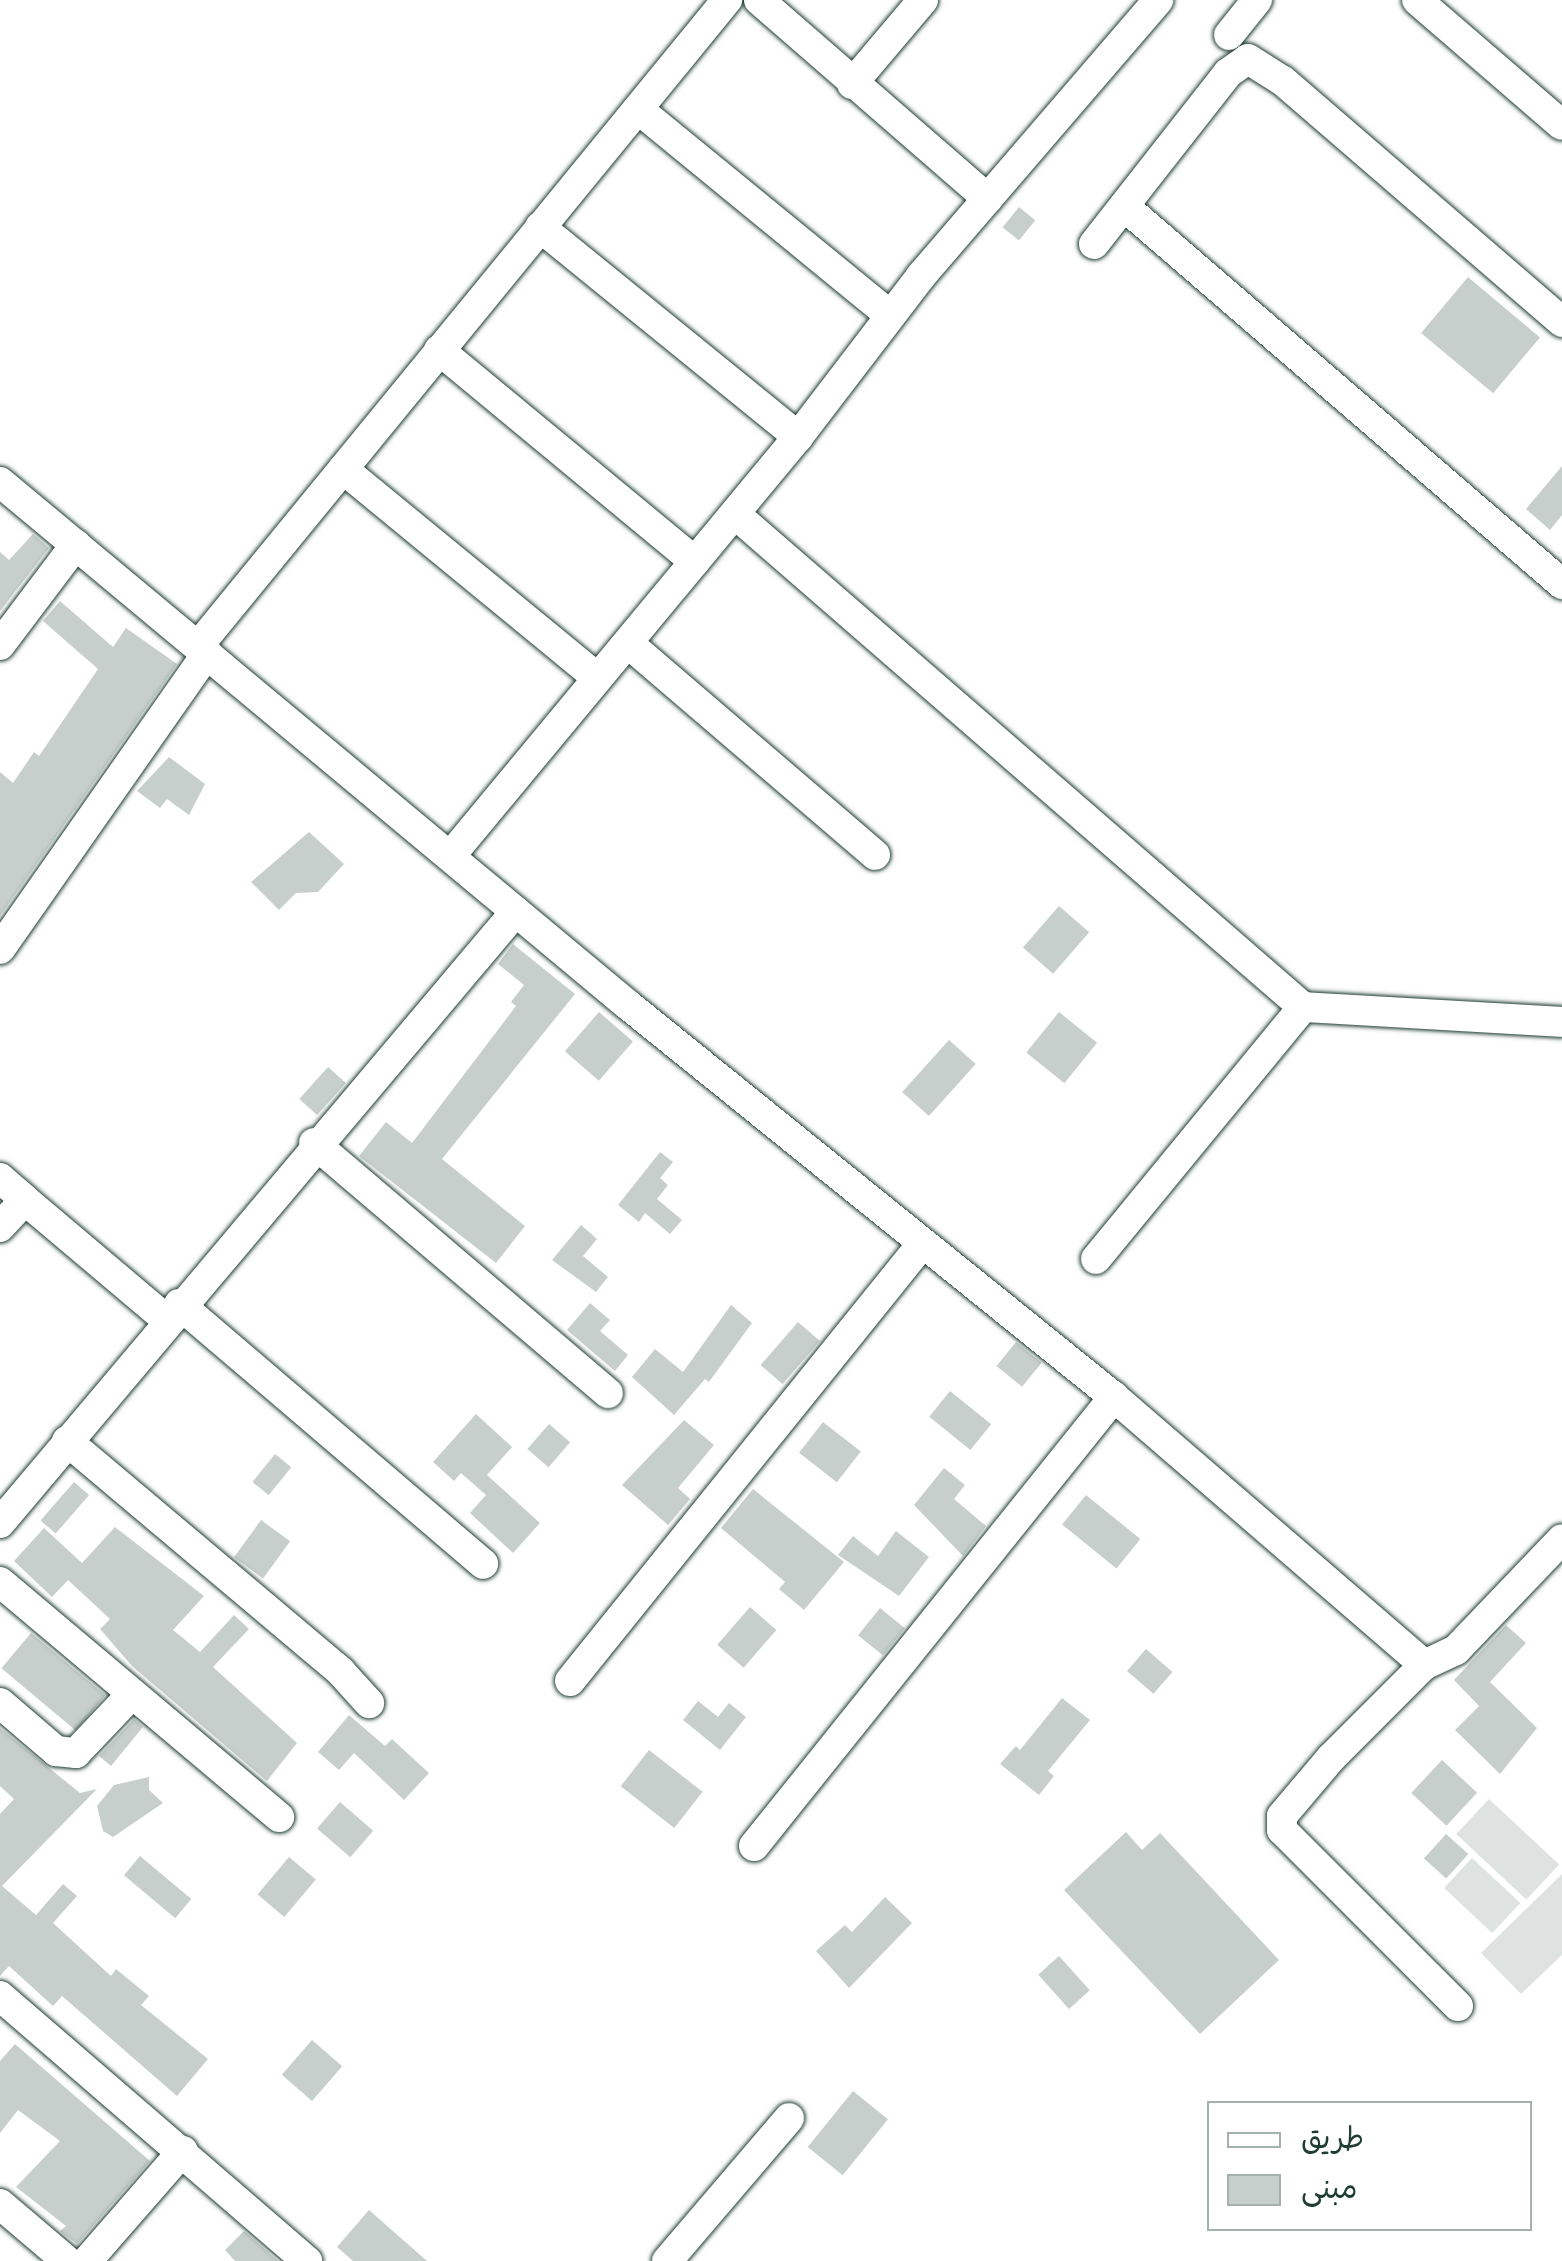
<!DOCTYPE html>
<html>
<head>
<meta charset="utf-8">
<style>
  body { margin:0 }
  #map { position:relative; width:1562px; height:2261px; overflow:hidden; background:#fff; font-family:Caveat,"Playpen Sans Arabic",sans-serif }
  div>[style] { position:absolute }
  .green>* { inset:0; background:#dee3e2; transform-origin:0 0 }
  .building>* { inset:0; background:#c7cfcc; transform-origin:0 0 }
  .roads { filter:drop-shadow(0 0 2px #1f3d34) drop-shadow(0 0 2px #1f3d34) }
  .minor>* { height:30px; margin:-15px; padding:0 15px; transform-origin:15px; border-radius:15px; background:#fff }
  span { translate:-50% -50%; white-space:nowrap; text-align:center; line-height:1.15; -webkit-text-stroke:8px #fff; paint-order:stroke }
  .legend { position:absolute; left:1207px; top:2101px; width:325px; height:130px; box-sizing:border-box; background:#fff; border:2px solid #a5b1ae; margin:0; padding:12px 18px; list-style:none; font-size:30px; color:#1f3d34 }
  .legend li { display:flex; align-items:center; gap:20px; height:50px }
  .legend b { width:50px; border:2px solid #a5b1ae }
</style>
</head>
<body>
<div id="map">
  <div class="green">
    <div style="left:1489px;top:1799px;width:96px;height:48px;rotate:43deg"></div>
    <div style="left:1472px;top:1858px;width:66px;height:41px;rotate:43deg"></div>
    <div style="clip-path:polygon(1562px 1874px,1562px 1955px,1521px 1994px,1481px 1953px)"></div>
  </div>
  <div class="building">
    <div style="left:1019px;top:207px;width:21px;height:26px;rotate:39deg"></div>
    <div style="left:1468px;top:277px;width:94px;height:73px;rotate:40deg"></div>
    <div style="clip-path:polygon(1562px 466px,1562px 515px,1550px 530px,1526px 509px)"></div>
    <div style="clip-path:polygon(33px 534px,49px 548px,0 611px,0 552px,9px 560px)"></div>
    <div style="clip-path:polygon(60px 601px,113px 647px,126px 628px,177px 664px,0 916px,0 772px,13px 783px,34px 752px,39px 756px,98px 669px,43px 621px)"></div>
    <div style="clip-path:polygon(169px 757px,205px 784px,189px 815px,167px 799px,160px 808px,137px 791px)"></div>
    <div style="clip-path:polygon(309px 832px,344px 864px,318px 892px,296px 893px,279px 910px,251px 882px)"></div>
    <div style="left:1059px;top:906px;width:40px;height:55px;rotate:41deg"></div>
    <div style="clip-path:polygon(513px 944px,575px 994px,442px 1159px,525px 1226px,496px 1263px,359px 1156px,386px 1122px,412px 1143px,516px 1006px,511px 1002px,524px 985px,498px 964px)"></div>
    <div style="left:599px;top:1012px;width:45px;height:52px;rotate:41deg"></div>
    <div style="left:1059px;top:1012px;width:49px;height:52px;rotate:39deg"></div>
    <div style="left:949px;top:1040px;width:36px;height:70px;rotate:42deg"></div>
    <div style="left:328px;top:1067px;width:24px;height:43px;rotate:42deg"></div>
    <div style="clip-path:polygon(660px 1152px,673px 1162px,660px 1178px,668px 1185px,657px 1199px,682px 1220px,670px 1234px,645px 1213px,639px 1222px,618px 1205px)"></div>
    <div style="clip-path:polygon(581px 1225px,597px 1239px,583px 1256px,608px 1277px,596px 1292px,552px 1260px)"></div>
    <div style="clip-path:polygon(590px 1303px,610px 1320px,600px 1331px,628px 1355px,615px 1371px,567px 1330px)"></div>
    <div style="clip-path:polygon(731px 1305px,752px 1323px,709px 1382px,705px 1379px,674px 1415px,632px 1377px,655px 1349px,683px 1372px)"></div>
    <div style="left:798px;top:1322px;width:29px;height:57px;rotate:41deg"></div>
    <div style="left:1016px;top:1342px;width:33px;height:31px;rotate:39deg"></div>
    <div style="left:950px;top:1391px;width:53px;height:33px;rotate:39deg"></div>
    <div style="clip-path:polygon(476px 1414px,512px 1447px,487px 1475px,540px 1523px,513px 1553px,470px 1513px,486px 1495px,461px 1473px,454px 1481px,433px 1462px)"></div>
    <div style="clip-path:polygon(684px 1420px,714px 1445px,678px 1488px,690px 1499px,668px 1525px,622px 1485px)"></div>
    <div style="left:823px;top:1422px;width:48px;height:39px;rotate:38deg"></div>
    <div style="left:549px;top:1424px;width:28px;height:33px;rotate:41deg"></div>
    <div style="left:275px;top:1454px;width:21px;height:36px;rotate:39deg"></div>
    <div style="clip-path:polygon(944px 1468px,965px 1485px,954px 1499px,986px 1526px,963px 1556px,914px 1505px)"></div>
    <div style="left:74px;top:1482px;width:20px;height:51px;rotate:41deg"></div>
    <div style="clip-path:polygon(753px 1489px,844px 1562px,804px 1610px,779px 1589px,785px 1582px,721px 1528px)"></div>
    <div style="left:1086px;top:1495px;width:70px;height:38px;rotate:39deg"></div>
    <div style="left:261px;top:1520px;width:36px;height:46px;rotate:36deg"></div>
    <div style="clip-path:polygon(115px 1527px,204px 1596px,173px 1630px,200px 1652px,234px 1615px,249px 1629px,213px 1667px,297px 1743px,267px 1781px,132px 1666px,100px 1629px,110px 1619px,68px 1580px,52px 1597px,14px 1561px,44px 1528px,82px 1563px)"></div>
    <div style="clip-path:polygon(896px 1531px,929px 1557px,899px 1596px,838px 1555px,853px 1536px,878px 1556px)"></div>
    <div style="left:750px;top:1607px;width:35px;height:50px;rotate:41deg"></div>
    <div style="left:880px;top:1608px;width:32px;height:35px;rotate:39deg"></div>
    <div style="clip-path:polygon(1506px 1625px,1526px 1643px,1490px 1682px,1537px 1728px,1500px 1774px,1455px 1730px,1479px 1706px,1454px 1680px)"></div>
    <div style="left:31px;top:1633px;width:97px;height:46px;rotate:40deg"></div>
    <div style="left:1146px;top:1649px;width:35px;height:29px;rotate:41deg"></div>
    <div style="clip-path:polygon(1062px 1698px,1090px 1720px,1048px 1771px,1054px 1776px,1039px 1795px,1000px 1764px,1016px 1746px,1020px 1750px)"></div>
    <div style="clip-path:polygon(698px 1701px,718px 1717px,729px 1703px,746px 1717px,720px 1750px,683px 1720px)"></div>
    <div style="clip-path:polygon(349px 1715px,385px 1746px,392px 1739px,429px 1773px,404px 1800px,354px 1753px,339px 1770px,318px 1752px)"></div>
    <div style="clip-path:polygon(134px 1719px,143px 1727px,111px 1766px,99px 1756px)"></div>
    <div style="clip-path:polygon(0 1728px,80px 1793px,97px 1789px,2px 1886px,36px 1915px,63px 1884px,77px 1896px,53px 1923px,111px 1976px,116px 1969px,149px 1996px,141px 2005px,208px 2059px,177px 2096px,62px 1996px,53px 2006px,9px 1966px,0 1976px,0 1814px,14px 1799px,0 1786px)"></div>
    <div style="left:649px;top:1750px;width:68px;height:46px;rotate:38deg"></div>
    <div style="left:1442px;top:1760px;width:48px;height:45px;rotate:43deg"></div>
    <div style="clip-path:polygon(149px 1777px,149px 1790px,163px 1803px,113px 1837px,103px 1831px,97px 1806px,114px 1785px)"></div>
    <div style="left:340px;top:1802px;width:44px;height:35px;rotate:41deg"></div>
    <div style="clip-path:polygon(1126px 1832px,1142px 1850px,1160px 1833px,1279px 1960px,1200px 2034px,1064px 1890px)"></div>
    <div style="left:1446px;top:1834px;width:30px;height:33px;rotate:42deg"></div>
    <div style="left:140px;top:1856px;width:67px;height:25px;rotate:40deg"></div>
    <div style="left:289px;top:1857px;width:35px;height:49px;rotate:40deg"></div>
    <div style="clip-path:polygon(885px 1897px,912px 1923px,849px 1988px,816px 1951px,845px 1925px,852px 1932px)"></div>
    <div style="left:1059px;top:1956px;width:46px;height:28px;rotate:48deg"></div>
    <div style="left:312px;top:2040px;width:40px;height:46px;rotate:41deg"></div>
    <div style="clip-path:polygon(15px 2044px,150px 2161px,77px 2244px,60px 2231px,66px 2226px,16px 2187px,60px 2141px,18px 2110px,0 2133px,0 2061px)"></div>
    <div style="left:853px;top:2091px;width:45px;height:72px;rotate:39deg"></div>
    <div style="clip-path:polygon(369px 2210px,427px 2261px,353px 2261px,337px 2247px)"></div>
    <div style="clip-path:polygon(244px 2231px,278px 2261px,235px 2261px,225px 2250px)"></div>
  </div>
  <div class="roads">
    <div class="minor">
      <div style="left:759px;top:0;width:303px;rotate:41deg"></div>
      <div style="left:1417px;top:0;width:191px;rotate:40.8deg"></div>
      <div style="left:1229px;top:35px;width:45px;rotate:-51.3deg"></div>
      <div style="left:852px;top:84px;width:110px;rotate:-49.8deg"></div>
      <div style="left:638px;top:109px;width:325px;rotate:39.3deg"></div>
      <div style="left:1124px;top:206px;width:579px;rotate:40.79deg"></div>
      <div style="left:540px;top:227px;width:333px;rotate:39.1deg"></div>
      <div style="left:1094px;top:244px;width:217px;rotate:-51.9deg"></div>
      <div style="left:1228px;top:73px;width:24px;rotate:-35deg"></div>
      <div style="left:1248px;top:59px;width:41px;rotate:32.2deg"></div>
      <div style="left:1283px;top:81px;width:369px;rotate:40.8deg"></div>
      <div style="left:439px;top:350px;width:332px;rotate:39.6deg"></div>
      <div style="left:343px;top:469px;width:328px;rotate:39.4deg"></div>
      <div style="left:0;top:482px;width:817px;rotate:39.79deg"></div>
      <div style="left:628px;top:1005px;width:624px;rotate:38.89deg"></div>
      <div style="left:1114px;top:1397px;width:410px;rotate:40.8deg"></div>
      <div style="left:1424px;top:1665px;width:35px;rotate:-25deg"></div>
      <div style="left:1456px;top:1650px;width:153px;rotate:-46.3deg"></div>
      <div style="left:735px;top:514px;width:752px;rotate:40.96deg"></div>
      <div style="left:1303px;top:1007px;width:259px;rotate:3.3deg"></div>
      <div style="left:629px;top:644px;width:324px;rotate:40.6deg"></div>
      <div style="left:0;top:645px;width:126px;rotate:-53deg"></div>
      <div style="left:199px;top:645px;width:834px;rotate:-50.7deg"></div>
      <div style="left:452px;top:854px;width:542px;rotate:-50.32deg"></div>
      <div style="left:798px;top:437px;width:203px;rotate:-52.6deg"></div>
      <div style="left:921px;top:276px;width:364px;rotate:-49.3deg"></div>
      <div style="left:0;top:949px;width:361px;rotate:-55deg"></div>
      <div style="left:314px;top:1143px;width:386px;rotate:40.4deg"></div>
      <div style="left:0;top:1178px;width:33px;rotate:41deg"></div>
      <div style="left:25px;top:1200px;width:37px;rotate:133deg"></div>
      <div style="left:25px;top:1200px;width:185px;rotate:40.2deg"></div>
      <div style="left:1096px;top:1259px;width:326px;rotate:-50.6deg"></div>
      <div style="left:179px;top:1304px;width:400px;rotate:40.5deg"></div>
      <div style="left:67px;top:1441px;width:358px;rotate:40.1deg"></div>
      <div style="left:341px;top:1672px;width:42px;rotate:47.9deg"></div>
      <div style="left:0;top:1523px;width:800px;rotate:-49.86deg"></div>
      <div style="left:0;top:1582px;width:365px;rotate:40.1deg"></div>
      <div style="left:1424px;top:1665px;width:132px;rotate:135deg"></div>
      <div style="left:1331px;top:1758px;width:76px;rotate:130.2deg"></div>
      <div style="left:1282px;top:1816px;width:14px;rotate:90deg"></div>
      <div style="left:1282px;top:1830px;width:249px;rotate:45deg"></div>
      <div style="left:570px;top:1681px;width:561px;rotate:-51.15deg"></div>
      <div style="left:0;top:1703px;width:74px;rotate:40.6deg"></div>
      <div style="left:56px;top:1751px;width:20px;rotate:6deg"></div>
      <div style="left:76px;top:1753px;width:80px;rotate:-46.5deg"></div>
      <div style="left:754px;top:1846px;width:576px;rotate:-51.28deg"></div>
      <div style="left:0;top:1996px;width:406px;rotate:40.8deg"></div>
      <div style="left:0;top:2204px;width:88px;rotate:40.4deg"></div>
      <div style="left:87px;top:2261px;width:146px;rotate:-48.9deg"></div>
      <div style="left:667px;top:2261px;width:188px;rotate:-49.5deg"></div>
    </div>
  </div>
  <ul class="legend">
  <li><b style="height:12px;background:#fff"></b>طريق</li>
  <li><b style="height:28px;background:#c7cfcc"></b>مبنى</li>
  </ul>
</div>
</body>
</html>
